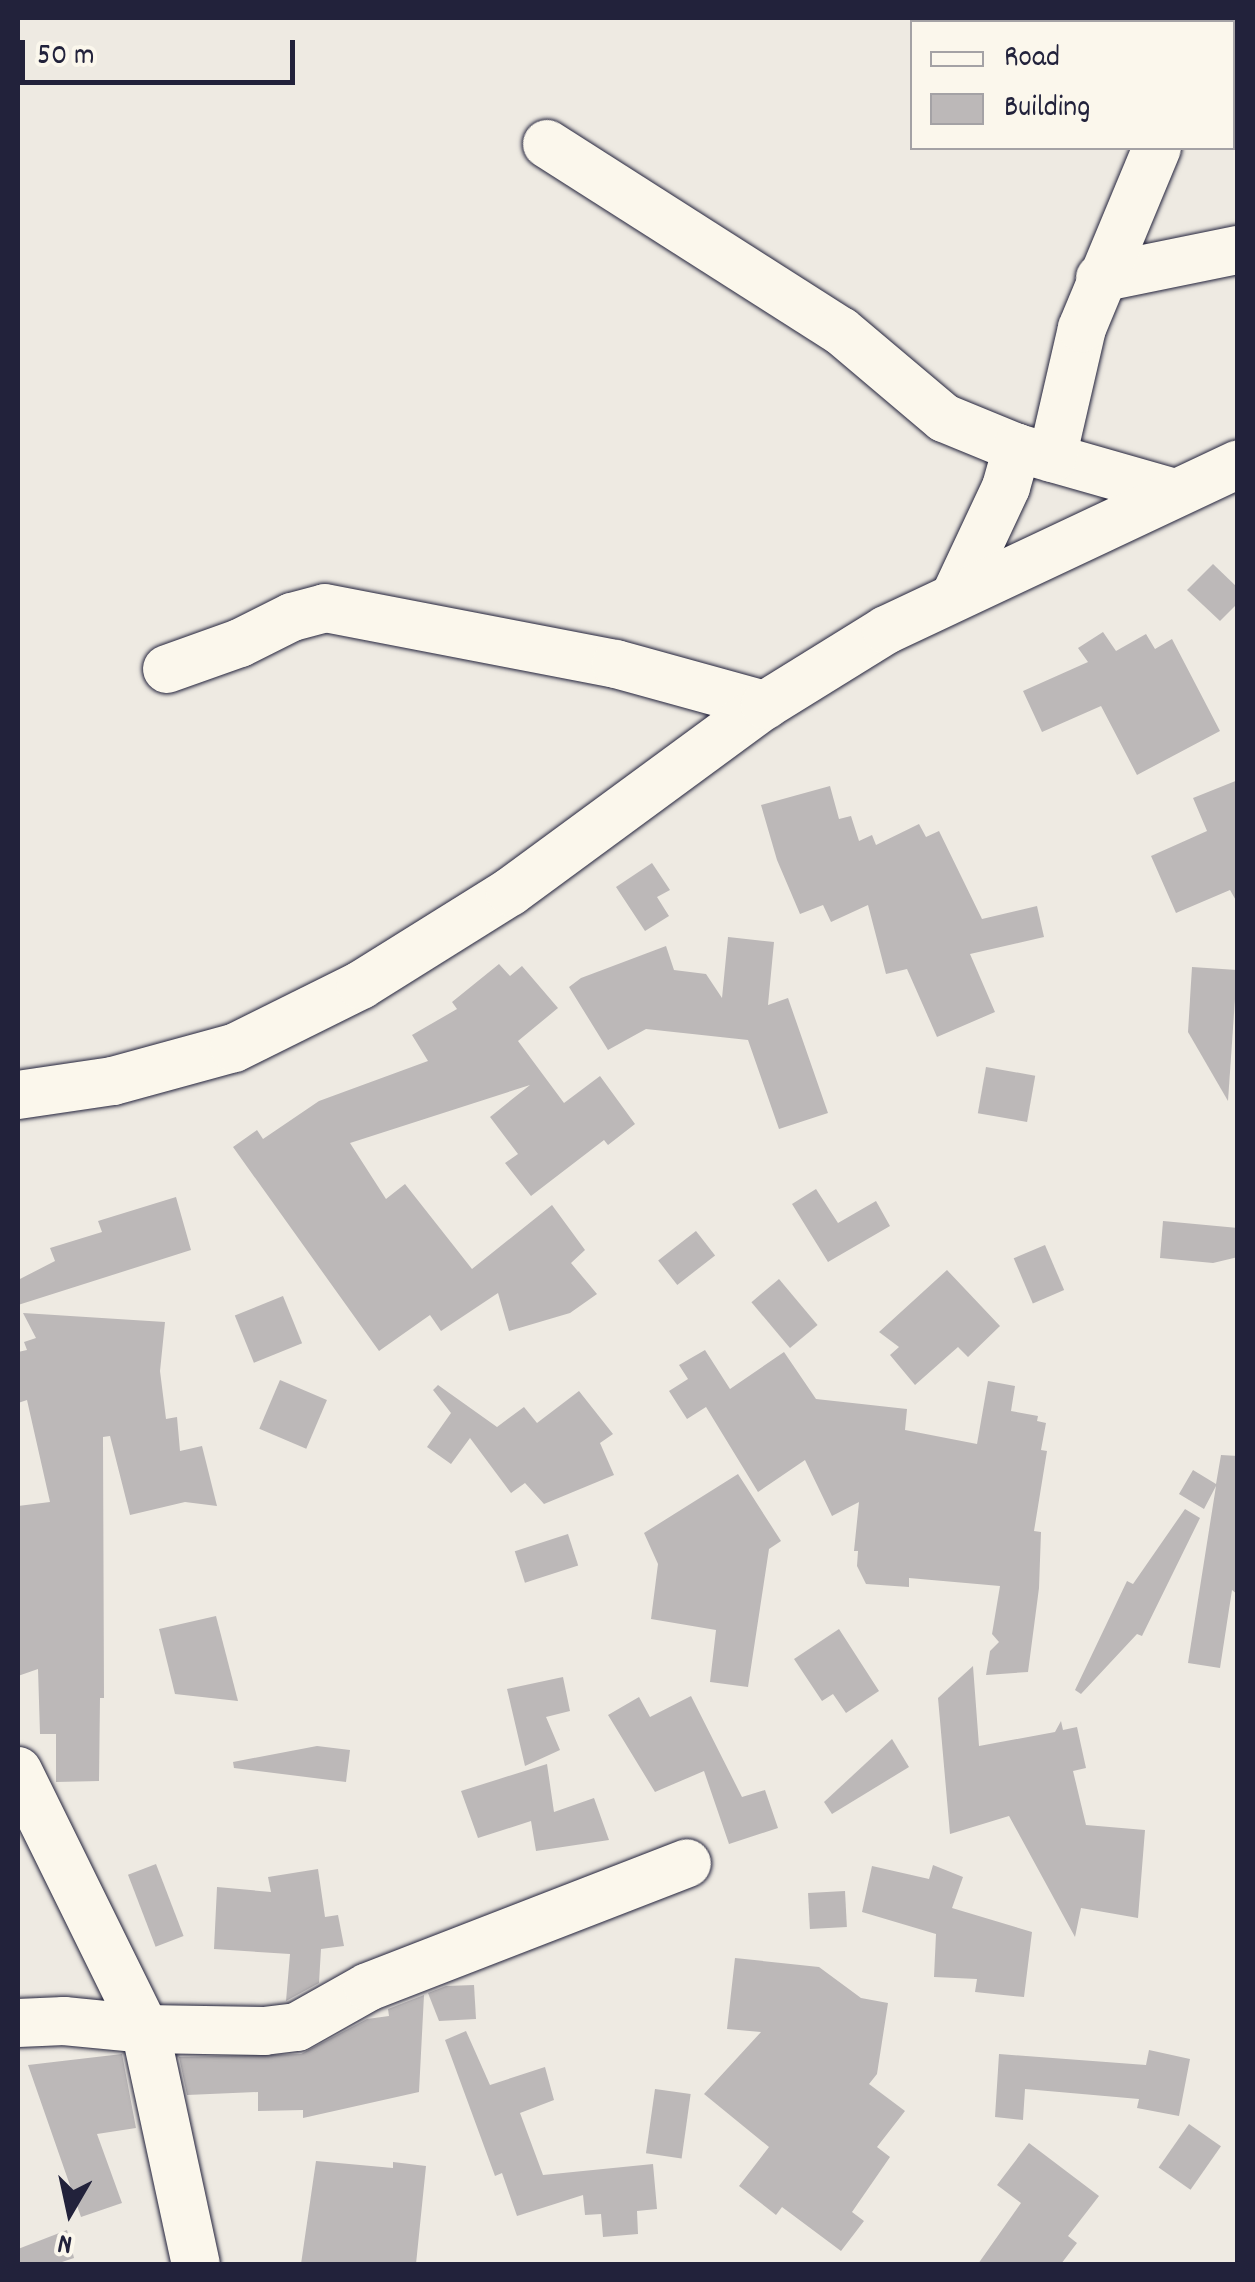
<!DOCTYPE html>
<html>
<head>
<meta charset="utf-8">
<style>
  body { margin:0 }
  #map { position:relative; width:1255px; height:2282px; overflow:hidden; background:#eeeae2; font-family:Dekko,sans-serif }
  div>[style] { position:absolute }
  .building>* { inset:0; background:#bcb8b8; transform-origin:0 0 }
  .roads { filter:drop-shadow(0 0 2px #22223b) drop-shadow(0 0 2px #22223b) }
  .minor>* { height:48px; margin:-24px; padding:0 24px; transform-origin:24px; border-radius:24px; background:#fbf7ec }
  span { translate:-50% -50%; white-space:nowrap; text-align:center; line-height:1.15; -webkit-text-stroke:9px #fbf7ec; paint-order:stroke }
  .frame { position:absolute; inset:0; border:20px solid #22223b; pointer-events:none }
  .legend { position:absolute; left:910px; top:20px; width:325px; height:130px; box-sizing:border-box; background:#fbf7ec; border:2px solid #a4a2a5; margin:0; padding:12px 18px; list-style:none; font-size:30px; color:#22223b }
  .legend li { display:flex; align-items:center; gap:20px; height:50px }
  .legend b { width:50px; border:2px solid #a4a2a5 }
  .north { position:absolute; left:20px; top:2162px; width:100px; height:100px; -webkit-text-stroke:8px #fbf7ec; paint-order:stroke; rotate:189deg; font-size:28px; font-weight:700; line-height:40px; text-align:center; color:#22223b }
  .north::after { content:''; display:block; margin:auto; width:35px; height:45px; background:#22223b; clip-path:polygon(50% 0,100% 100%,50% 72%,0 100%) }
  .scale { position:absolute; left:20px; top:40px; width:275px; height:45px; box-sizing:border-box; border:5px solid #22223b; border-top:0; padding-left:12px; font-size:30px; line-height:35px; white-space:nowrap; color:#22223b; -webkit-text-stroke:8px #fbf7ec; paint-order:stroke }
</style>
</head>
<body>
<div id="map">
  <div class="building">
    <div style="clip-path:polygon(1213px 564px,1238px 588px,1238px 603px,1220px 621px,1187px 590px)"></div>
    <div style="clip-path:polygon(1103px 632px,1116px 651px,1146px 634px,1155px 649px,1172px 639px,1220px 731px,1137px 775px,1101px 706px,1042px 732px,1023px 691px,1088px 662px,1078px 648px)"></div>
    <div style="clip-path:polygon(1238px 780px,1238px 904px,1230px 890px,1176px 913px,1151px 856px,1207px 831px,1193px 798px)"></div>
    <div style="clip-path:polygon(830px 786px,839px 819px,851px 816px,859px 841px,872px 835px,876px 845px,919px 824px,926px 837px,939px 831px,982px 919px,1037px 906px,1044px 937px,970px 954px,995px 1012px,937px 1037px,907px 969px,886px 974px,868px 905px,831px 922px,823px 905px,800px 914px,777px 860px,761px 805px)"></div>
    <div style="clip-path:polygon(652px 863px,670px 890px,657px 897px,669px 916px,645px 931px,616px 887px)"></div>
    <div style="clip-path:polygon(728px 937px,774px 942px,768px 1005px,788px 998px,828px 1113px,779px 1129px,748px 1040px,646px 1029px,608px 1050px,569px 987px,581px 978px,666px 946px,674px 970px,706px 974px,722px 998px)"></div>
    <div style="clip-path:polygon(499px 964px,510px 976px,522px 966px,558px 1008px,518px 1041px,564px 1103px,600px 1076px,635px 1124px,608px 1145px,604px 1140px,531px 1196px,505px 1163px,518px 1154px,490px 1117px,530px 1085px,350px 1143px,386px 1199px,405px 1184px,472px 1269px,552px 1205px,585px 1250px,571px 1263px,597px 1294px,570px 1313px,509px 1331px,498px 1293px,441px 1331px,430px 1315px,379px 1351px,233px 1147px,257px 1130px,263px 1139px,319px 1101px,428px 1061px,412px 1035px,457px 1009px,452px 1002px)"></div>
    <div style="clip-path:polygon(1192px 967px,1237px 970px,1228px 1101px,1188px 1032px)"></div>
    <div style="left:986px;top:1067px;width:50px;height:47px;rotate:10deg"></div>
    <div style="clip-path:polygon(816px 1189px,838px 1223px,876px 1201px,890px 1226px,828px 1262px,792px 1204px)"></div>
    <div style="clip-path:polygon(176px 1197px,191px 1250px,18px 1305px,18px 1280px,55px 1261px,50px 1248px,102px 1232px,98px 1221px)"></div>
    <div style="clip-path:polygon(1163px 1221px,1238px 1228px,1238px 1257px,1213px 1263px,1160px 1258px)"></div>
    <div style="left:696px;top:1231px;width:31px;height:48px;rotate:52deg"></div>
    <div style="left:1045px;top:1245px;width:49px;height:34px;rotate:67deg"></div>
    <div style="clip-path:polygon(947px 1270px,1000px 1326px,968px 1357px,958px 1347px,915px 1385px,890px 1355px,899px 1347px,879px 1332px)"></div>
    <div style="left:779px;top:1279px;width:60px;height:36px;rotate:50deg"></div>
    <div style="left:283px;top:1296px;width:51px;height:52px;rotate:68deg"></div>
    <div style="clip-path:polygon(23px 1313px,165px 1322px,160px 1371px,166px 1419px,177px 1417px,180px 1451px,202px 1446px,217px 1506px,185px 1502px,130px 1515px,110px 1436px,103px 1437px,104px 1698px,100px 1698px,99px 1781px,56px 1782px,56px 1734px,40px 1734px,38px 1669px,18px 1676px,18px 1506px,50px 1502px,27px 1400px,18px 1403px,18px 1352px,27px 1350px,24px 1342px,36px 1338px)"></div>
    <div style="clip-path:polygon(705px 1350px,730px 1389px,784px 1352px,816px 1399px,907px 1409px,905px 1430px,977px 1444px,988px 1381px,1015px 1386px,1011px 1411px,1038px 1416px,1037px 1421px,1046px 1423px,1041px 1450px,1047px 1451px,1034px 1531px,1041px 1532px,1039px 1588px,1028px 1672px,986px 1675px,990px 1651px,999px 1642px,992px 1634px,1000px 1586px,909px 1578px,909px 1587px,866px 1584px,857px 1566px,858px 1551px,854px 1551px,859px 1502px,832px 1516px,805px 1460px,758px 1492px,706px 1407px,687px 1419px,669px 1391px,688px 1379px,679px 1365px)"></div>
    <div style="left:280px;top:1380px;width:51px;height:53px;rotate:23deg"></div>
    <div style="clip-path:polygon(438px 1385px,497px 1427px,524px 1407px,537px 1423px,579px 1391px,613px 1434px,600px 1443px,614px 1475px,544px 1504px,525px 1483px,511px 1493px,470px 1438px,451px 1464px,427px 1447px,451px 1413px,433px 1390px)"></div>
    <div style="clip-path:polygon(1221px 1455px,1238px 1456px,1238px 1595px,1232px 1590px,1220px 1668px,1188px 1663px,1216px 1486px,1204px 1509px,1179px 1494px,1193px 1470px,1216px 1484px)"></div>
    <div style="clip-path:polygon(738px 1474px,781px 1541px,769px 1549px,748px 1687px,710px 1682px,716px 1630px,651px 1619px,658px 1564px,644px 1533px)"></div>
    <div style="clip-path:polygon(1185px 1509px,1200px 1518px,1142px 1636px,1137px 1634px,1081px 1694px,1075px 1690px,1127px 1581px,1133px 1584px)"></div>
    <div style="left:568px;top:1534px;width:33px;height:56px;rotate:72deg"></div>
    <div style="clip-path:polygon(216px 1616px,238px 1701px,175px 1694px,159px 1629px)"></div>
    <div style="clip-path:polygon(839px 1629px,879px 1691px,846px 1713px,833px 1694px,822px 1701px,794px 1659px)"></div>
    <div style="clip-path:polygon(973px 1666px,979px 1746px,1055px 1732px,1061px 1721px,1063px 1730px,1077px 1727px,1086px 1768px,1073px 1771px,1086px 1825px,1145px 1830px,1138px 1918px,1081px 1908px,1075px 1937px,1009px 1816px,950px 1834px,938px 1698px)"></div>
    <div style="clip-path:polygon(563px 1677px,570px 1711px,546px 1717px,560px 1750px,525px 1766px,507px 1689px)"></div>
    <div style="clip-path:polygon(691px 1696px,742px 1797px,765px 1790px,778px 1828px,729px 1844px,704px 1771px,655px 1792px,608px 1715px,639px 1697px,650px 1717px)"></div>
    <div style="clip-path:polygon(892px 1739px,909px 1767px,832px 1814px,824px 1802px)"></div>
    <div style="clip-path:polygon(317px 1746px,350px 1750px,346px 1782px,234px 1768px,233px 1762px)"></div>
    <div style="clip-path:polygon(547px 1764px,554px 1812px,594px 1798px,609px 1840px,536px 1851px,531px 1821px,478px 1838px,461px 1791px)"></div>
    <div style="left:156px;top:1864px;width:77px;height:30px;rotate:69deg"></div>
    <div style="clip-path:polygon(933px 1865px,963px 1877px,952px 1908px,1032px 1932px,1024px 1997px,975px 1992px,977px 1979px,934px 1977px,936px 1934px,862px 1912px,872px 1866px,929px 1879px)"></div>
    <div style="clip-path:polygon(318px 1869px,325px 1917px,338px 1915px,344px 1946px,321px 1949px,319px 1983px,286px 2001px,290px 1954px,214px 1949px,217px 1887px,271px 1892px,268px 1877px)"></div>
    <div style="left:845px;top:1891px;width:36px;height:37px;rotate:87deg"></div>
    <div style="clip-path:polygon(735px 1958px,819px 1967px,861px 1998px,888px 2003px,877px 2074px,869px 2084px,905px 2111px,877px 2147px,890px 2157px,852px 2212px,864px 2221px,841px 2251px,782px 2207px,776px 2215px,739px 2186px,769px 2147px,704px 2094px,761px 2032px,727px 2029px)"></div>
    <div style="clip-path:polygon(474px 1985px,476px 2019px,439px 2021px,428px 1993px,446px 1986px)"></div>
    <div style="clip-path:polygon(424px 1995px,419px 2092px,303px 2118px,303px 2110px,258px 2111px,258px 2092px,187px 2095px,179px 2057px,301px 2054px,367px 2019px,389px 2016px,388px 2009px)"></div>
    <div style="clip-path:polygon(466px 2031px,490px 2085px,545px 2067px,554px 2100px,520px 2113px,543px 2175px,653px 2164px,657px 2209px,637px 2211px,638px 2234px,603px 2237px,601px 2214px,585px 2215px,583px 2195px,517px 2216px,502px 2173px,495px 2176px,445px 2040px)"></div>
    <div style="clip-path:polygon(1149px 2050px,1190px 2059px,1179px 2116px,1137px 2108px,1139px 2099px,1025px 2089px,1023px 2120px,995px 2117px,999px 2054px,1146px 2065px)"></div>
    <div style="clip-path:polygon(122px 2054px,136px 2128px,97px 2134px,122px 2203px,81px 2217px,28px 2065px)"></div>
    <div style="left:655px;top:2089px;width:36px;height:65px;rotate:8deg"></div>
    <div style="left:1189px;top:2124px;width:39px;height:53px;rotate:35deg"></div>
    <div style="clip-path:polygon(1029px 2143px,1099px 2196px,1068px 2236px,1077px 2243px,1061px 2264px,978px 2264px,1021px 2203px,997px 2185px)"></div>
    <div style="clip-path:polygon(316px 2161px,393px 2168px,393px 2162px,426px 2166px,416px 2264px,301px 2264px)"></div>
    <div style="clip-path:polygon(67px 2230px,74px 2258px,56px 2264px,18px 2264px,18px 2249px)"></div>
  </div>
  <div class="roads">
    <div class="minor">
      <div style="left:1211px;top:22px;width:4px;rotate:-63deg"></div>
      <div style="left:547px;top:144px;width:348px;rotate:32.5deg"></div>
      <div style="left:841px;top:331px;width:135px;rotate:40.2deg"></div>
      <div style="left:944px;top:418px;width:79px;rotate:22.3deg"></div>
      <div style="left:1017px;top:448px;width:164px;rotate:15.9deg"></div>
      <div style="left:1100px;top:278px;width:141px;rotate:-11.5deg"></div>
      <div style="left:1052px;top:458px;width:133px;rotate:-77deg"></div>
      <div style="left:1082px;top:328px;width:195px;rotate:-67.4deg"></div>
      <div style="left:955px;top:596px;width:120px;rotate:-64.9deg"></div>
      <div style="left:1006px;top:487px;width:41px;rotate:-74.2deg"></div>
      <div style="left:167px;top:669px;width:77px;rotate:-19.6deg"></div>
      <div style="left:240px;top:643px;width:58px;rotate:-26.6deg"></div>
      <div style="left:292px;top:617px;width:34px;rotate:-15deg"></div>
      <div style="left:325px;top:608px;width:296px;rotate:10.9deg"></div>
      <div style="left:616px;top:664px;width:155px;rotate:15.4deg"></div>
      <div style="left:18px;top:1095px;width:96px;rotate:-8.4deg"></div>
      <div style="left:113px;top:1081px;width:125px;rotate:-15.3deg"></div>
      <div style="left:234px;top:1048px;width:142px;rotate:-26.4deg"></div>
      <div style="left:361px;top:985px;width:176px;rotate:-32deg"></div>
      <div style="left:510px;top:892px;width:316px;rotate:-36.3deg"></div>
      <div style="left:765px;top:705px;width:142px;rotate:-31.8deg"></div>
      <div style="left:886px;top:630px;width:389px;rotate:-25.2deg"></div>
      <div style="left:18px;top:1771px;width:288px;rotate:63.8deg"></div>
      <div style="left:145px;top:2029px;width:240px;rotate:77.8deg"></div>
      <div style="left:18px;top:2023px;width:46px;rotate:-2.5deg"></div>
      <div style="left:64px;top:2021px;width:81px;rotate:5.6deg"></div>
      <div style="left:145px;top:2029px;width:119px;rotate:1deg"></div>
      <div style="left:264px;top:2031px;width:33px;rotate:-7deg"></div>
      <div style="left:297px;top:2027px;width:81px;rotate:-29.4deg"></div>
      <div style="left:368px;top:1987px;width:342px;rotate:-21.2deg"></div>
    </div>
  </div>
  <div class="frame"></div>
  <ul class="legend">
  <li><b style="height:12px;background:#fbf7ec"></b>Road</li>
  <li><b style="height:28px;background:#bcb8b8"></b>Building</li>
  </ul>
  <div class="north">N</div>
  <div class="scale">50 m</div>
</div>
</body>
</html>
